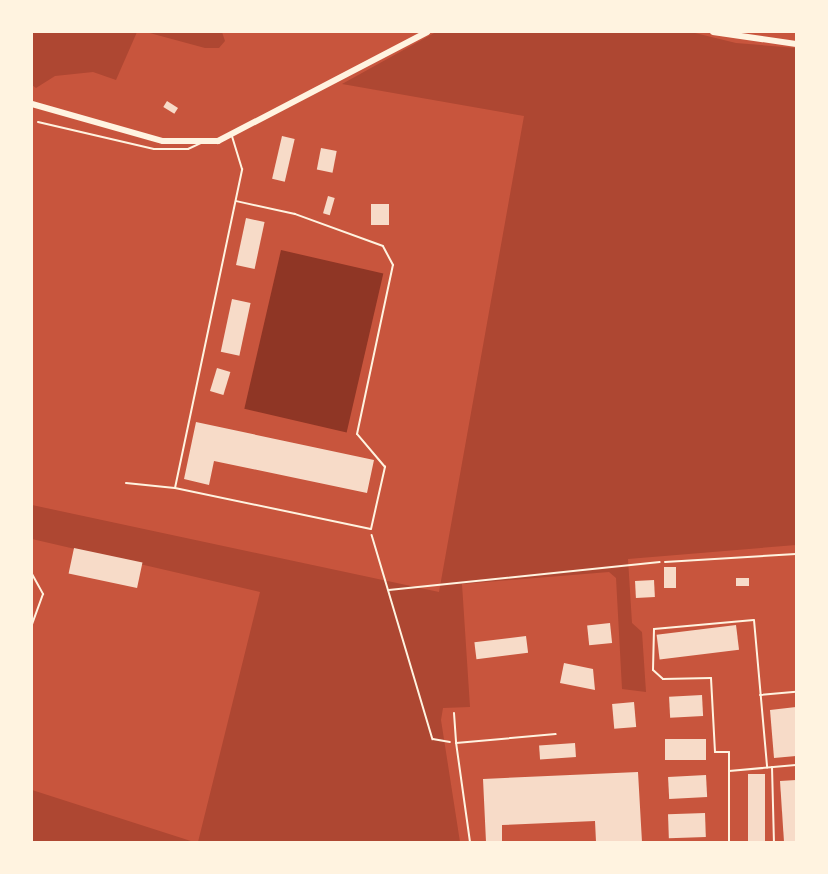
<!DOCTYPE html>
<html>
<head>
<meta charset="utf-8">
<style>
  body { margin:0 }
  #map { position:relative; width:828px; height:874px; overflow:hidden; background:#c8553d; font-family:"Fira Sans",sans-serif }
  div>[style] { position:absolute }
  .green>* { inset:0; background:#ae4732 }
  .water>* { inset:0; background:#8f3625; transform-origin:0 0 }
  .building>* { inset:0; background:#f7dbc8; transform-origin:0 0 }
  .path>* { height:1.5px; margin:-0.75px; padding:0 0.75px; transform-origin:0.75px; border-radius:0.75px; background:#fff3e0 }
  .service>* { height:2px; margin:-1px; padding:0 1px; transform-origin:1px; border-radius:1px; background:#fff3e0 }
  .tertiary>* { height:6px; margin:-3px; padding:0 3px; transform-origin:3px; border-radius:3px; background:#fff3e0 }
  span { translate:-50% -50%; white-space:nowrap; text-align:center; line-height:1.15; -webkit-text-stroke:4.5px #fff3e0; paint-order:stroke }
  .frame { position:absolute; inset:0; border:33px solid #fff3e0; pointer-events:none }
</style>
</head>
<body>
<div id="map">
  <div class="green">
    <div style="clip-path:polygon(32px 32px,137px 32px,116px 80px,93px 72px,55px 76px,36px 88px,32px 85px)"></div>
    <div style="clip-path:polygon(146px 32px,222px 32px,225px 41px,219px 48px,205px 48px)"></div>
    <div style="clip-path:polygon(436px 32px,691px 32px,736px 43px,796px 48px,796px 545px,628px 559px,632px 623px,642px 632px,646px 692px,622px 689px,616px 578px,609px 572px,462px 584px,470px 707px,443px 708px,441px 720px,460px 842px,198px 842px,260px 592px,32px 539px,32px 505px,439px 592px,524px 116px,342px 84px)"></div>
    <div style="clip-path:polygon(32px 790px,194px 842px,32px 842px)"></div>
  </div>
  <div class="water">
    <div style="left:281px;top:250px;width:105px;height:163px;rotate:13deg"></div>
  </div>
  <div class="building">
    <div style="left:167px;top:101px;width:13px;height:7px;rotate:32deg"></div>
    <div style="left:282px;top:136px;width:13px;height:44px;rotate:13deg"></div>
    <div style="left:321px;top:148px;width:16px;height:22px;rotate:11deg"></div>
    <div style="left:328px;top:196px;width:7px;height:18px;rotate:16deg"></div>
    <div style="left:371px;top:204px;width:18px;height:21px"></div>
    <div style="left:246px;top:218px;width:19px;height:48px;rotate:12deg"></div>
    <div style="left:232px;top:299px;width:19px;height:54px;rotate:12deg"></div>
    <div style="left:217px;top:368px;width:14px;height:24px;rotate:17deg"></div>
    <div style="clip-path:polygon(196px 422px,374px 460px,367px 493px,214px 461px,209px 485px,184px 479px)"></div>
    <div style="left:74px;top:548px;width:70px;height:26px;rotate:12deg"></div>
    <div style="left:664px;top:567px;width:12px;height:21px"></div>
    <div style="left:749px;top:578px;width:8px;height:13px;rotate:90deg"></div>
    <div style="left:654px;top:580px;width:17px;height:19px;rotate:87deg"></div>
    <div style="left:610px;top:623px;width:20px;height:23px;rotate:84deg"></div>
    <div style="left:736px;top:625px;width:25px;height:80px;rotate:83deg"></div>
    <div style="left:526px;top:636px;width:17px;height:52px;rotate:83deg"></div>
    <div style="clip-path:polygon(564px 663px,593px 669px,595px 690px,560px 683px)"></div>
    <div style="left:702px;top:695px;width:21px;height:33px;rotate:87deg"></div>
    <div style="left:634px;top:702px;width:25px;height:22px;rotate:85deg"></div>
    <div style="clip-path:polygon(796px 707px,796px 756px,774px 758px,770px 710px)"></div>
    <div style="left:665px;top:739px;width:41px;height:21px"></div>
    <div style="left:575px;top:743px;width:14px;height:36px;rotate:86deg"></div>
    <div style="clip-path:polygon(638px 772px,642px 842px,596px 842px,595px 821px,502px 825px,502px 842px,486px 842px,483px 779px)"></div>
    <div style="left:748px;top:774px;width:17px;height:68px"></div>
    <div style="left:706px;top:775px;width:22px;height:38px;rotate:87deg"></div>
    <div style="clip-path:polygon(796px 780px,796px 842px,784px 842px,780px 781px)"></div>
    <div style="left:705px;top:813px;width:24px;height:37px;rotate:88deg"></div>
  </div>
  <div class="path">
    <div style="left:372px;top:535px;width:213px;rotate:73.4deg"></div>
    <div style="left:433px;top:739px;width:17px;rotate:10deg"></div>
    <div style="left:389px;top:590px;width:272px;rotate:-5.9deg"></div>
  </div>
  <div class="service">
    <div style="left:38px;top:122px;width:119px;rotate:13.1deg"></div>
    <div style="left:154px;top:149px;width:34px"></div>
    <div style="left:188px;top:149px;width:14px;rotate:-25deg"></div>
    <div style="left:126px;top:483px;width:49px;rotate:5.8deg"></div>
    <div style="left:175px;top:488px;width:200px;rotate:11.8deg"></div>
    <div style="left:371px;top:529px;width:64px;rotate:-77.3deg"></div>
    <div style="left:385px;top:467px;width:43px;rotate:-130.3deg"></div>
    <div style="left:357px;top:434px;width:173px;rotate:-78deg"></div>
    <div style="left:393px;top:265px;width:21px;rotate:-118deg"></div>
    <div style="left:383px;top:246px;width:94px;rotate:-160deg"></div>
    <div style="left:295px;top:214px;width:60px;rotate:-167.6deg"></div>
    <div style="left:175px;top:488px;width:326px;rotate:-78.1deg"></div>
    <div style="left:242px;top:169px;width:34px;rotate:-107deg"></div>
    <div style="left:665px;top:562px;width:131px;rotate:-3.5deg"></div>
    <div style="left:32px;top:574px;width:23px;rotate:61deg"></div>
    <div style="left:43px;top:594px;width:32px;rotate:110deg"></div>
    <div style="left:760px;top:695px;width:36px;rotate:-5deg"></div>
    <div style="left:454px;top:713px;width:30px;rotate:86deg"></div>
    <div style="left:772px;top:767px;width:75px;rotate:88.5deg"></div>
    <div style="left:729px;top:771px;width:67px;rotate:-5.1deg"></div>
    <div style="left:470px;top:842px;width:100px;rotate:-98deg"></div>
    <div style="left:456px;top:743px;width:100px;rotate:-5.1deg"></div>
    <div style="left:729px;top:842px;width:90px;rotate:-90deg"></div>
    <div style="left:729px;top:752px;width:14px;rotate:180deg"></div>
    <div style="left:715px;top:752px;width:74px;rotate:-93.1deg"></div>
    <div style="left:711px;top:678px;width:48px;rotate:178.8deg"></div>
    <div style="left:663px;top:679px;width:13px;rotate:-138deg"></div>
    <div style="left:653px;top:670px;width:41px;rotate:-88.6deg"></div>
    <div style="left:654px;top:629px;width:100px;rotate:-5.1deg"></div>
    <div style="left:754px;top:620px;width:148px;rotate:84.9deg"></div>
  </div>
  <div class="tertiary">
    <div style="left:713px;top:32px;width:84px;rotate:8.2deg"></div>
    <div style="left:32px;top:104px;width:136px;rotate:15.8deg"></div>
    <div style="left:163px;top:141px;width:55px"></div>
    <div style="left:218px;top:141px;width:236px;rotate:-27.5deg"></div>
  </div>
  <div class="frame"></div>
</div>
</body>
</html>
